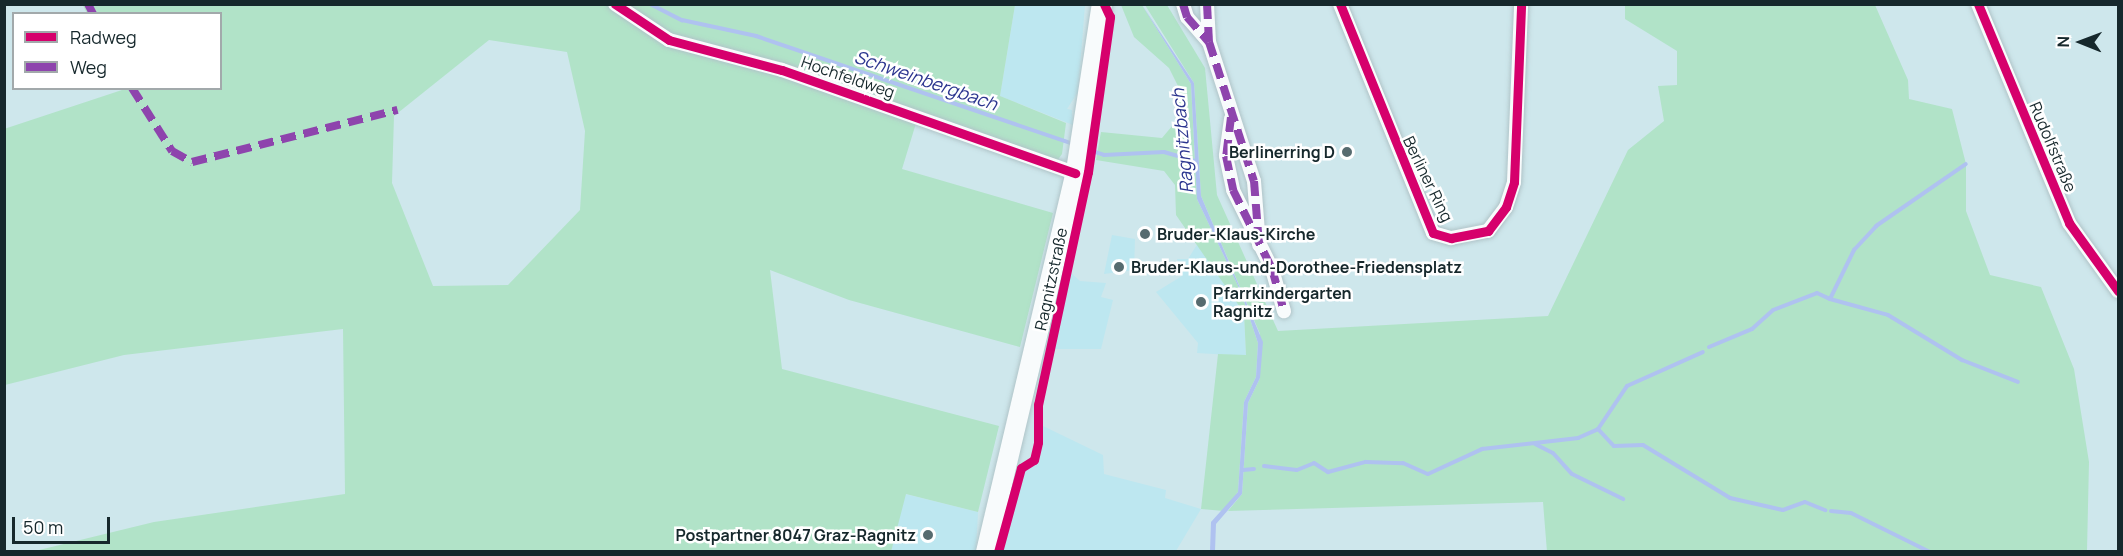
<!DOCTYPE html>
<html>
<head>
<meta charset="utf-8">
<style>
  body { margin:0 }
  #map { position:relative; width:2123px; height:556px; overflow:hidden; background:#cee7ec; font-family:Manrope,sans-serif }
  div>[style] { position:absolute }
  .built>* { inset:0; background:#bde7f0 }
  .green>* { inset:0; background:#b1e3c8 }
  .water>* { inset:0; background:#afc2f0 }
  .stream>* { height:4px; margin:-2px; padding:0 2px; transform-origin:2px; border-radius:2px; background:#afc2f0 }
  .roads { filter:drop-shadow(0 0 2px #b0c4c8) drop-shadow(0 0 2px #b0c4c8) }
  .street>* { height:14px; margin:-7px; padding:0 7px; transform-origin:7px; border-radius:7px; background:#f8fbfc }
  .secondary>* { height:20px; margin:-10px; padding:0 10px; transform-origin:10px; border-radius:10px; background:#f8fbfc }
  .quiet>* { height:8px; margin-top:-4px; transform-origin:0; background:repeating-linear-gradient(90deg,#8e44ad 0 15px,transparent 0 23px) }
  .cycleway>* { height:9px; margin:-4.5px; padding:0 4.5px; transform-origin:4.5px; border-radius:4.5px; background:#d6006c }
  .dots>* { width:16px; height:16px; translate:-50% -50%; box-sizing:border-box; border:3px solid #fff; border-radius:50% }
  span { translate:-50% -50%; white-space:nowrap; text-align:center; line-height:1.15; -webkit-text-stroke:5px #fff; paint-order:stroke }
  .street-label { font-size:16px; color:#16282c }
  .poi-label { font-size:16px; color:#16282c; font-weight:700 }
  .right { translate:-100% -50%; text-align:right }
  .left { translate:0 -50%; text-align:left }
  .water-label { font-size:18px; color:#2c368f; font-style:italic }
  .frame { position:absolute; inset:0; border:6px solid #16282c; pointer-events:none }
  .legend { position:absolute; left:12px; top:12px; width:210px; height:78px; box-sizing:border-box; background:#fff; border:2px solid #a2a9ab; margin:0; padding:8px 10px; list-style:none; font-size:18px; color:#16282c }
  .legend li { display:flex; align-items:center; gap:12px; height:30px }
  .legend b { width:30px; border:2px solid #a2a9ab }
  .north { position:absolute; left:2051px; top:12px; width:60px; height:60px; -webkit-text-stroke:4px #fff; paint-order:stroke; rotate:271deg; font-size:16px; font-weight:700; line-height:24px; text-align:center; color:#16282c }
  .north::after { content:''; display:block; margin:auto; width:21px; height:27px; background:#16282c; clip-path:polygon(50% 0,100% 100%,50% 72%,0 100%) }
  .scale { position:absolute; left:12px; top:517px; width:98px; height:27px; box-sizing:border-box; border:3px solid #16282c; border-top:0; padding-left:8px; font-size:18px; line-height:21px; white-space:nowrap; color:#16282c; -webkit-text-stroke:4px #fff; paint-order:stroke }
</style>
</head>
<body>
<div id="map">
  <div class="built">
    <div style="clip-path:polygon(1015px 5px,1085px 5px,1078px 92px,1067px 109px,1072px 110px,1073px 125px,1000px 96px)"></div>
    <div style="clip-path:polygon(1112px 235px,1135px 239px,1134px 270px,1104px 274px)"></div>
    <div style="clip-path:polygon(1198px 243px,1244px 313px,1246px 356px,1197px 353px,1198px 343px,1156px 292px,1182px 276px,1177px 259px,1188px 259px)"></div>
    <div style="clip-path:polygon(1070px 272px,1080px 281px,1106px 283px,1101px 297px,1113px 300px,1101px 349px,1051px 349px,1048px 355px)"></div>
    <div style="clip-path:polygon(1041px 425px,1103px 455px,1104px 474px,1166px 490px,1165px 498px,1201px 509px,1176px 551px,998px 551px,1021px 468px,1034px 460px)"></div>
    <div style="clip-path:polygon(905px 494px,978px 512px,976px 551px,891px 552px)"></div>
  </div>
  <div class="green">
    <div style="clip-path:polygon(evenodd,82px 4px,1015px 5px,1000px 96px,1066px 123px,1062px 154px,1054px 165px,917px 120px,902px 169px,1053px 213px,1020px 347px,849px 300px,770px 270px,782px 369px,999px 426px,978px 512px,906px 494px,891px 552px,35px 551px,154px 522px,345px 494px,343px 329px,124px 355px,5px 385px,4px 129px,125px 89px,220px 88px,220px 14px,87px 13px,82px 4px,489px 40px,567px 52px,585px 131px,580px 210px,508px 285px,433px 286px,392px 183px,394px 116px,489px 40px)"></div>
    <div style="clip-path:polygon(1121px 5px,1142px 5px,1191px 84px,1197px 199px,1241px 292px,1258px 343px,1256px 377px,1244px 402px,1238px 492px,1224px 511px,1201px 509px,1218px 354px,1246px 355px,1244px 313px,1176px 215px,1175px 185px,1164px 171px,1096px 160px,1101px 132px,1162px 138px,1178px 119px,1179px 88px,1169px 68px,1134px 37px)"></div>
    <div style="clip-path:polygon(1145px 5px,1167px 5px,1205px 68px,1217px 195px,1278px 331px,1548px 316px,1628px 150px,1664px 121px,1658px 86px,1677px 85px,1677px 51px,1625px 19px,1625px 5px,1875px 5px,1908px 80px,1909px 99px,1952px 109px,1966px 164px,1966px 211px,1990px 275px,2041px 287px,2074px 369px,2089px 462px,2087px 551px,1547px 552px,1543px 502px,1228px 511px,1242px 494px,1248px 403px,1260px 378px,1260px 334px,1201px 196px,1194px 83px)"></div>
  </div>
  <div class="water">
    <div style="clip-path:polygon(1142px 5px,1194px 83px,1201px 196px,1263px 342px,1260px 378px,1248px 403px,1242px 494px,1216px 524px,1215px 551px,1210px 551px,1211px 522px,1238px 492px,1244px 402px,1256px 377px,1258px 343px,1241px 292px,1197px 199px,1191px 84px)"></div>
  </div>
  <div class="stream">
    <div style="left:650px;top:4px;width:36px;rotate:27deg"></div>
    <div style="left:682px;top:20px;width:76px;rotate:12.2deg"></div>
    <div style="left:756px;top:36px;width:335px;rotate:18.8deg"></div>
    <div style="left:1086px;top:149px;width:19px;rotate:18deg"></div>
    <div style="left:1104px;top:155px;width:60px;rotate:-2.9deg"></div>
    <div style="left:1164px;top:152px;width:33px;rotate:16deg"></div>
    <div style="left:1830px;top:299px;width:60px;rotate:15.4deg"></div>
    <div style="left:1888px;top:315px;width:87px;rotate:31.3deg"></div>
    <div style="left:1962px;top:360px;width:60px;rotate:21.4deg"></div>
    <div style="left:1709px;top:347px;width:47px;rotate:-22.7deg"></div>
    <div style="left:1752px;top:329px;width:28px;rotate:-42deg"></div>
    <div style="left:1773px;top:310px;width:47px;rotate:-21.1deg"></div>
    <div style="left:1817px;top:293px;width:14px;rotate:25deg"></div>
    <div style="left:1830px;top:299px;width:55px;rotate:-63.9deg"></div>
    <div style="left:1854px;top:250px;width:33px;rotate:-47deg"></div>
    <div style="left:1876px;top:226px;width:109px;rotate:-34.6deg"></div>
    <div style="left:1598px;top:429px;width:23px;rotate:47deg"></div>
    <div style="left:1614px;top:446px;width:29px;rotate:-2deg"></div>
    <div style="left:1643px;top:445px;width:102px;rotate:31.3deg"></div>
    <div style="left:1730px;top:498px;width:54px;rotate:12.8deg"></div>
    <div style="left:1783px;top:510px;width:23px;rotate:-20deg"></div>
    <div style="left:1805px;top:502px;width:22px;rotate:22deg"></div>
    <div style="left:1535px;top:444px;width:20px;rotate:27deg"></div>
    <div style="left:1553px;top:453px;width:28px;rotate:48deg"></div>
    <div style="left:1572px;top:474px;width:57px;rotate:26.1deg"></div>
    <div style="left:1264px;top:466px;width:33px;rotate:7deg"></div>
    <div style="left:1297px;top:470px;width:18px;rotate:-22deg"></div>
    <div style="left:1314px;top:463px;width:17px;rotate:33deg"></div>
    <div style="left:1328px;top:472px;width:39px;rotate:-15deg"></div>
    <div style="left:1366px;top:462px;width:37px;rotate:2deg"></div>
    <div style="left:1403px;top:463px;width:27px;rotate:24deg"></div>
    <div style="left:1428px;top:474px;width:60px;rotate:-24.8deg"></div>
    <div style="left:1482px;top:449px;width:97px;rotate:-6.5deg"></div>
    <div style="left:1578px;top:438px;width:22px;rotate:-24deg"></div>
    <div style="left:1598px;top:429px;width:52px;rotate:-56deg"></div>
    <div style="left:1627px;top:386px;width:83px;rotate:-24.1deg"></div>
    <div style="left:1243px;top:470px;width:11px;rotate:-5deg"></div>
    <div style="left:1831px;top:511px;width:20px;rotate:6deg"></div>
    <div style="left:1851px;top:513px;width:88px;rotate:26.3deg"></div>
  </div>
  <div class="roads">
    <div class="street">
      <div style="left:615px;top:4px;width:65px;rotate:33.7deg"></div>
      <div style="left:669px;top:40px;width:117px;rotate:14.9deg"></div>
      <div style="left:782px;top:70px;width:311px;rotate:19.4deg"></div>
      <div style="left:1183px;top:4px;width:14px;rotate:73deg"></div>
      <div style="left:1187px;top:17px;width:33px;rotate:49deg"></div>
      <div style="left:1207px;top:4px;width:38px;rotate:87deg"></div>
      <div style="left:1209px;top:42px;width:146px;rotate:72.1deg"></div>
      <div style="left:1254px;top:181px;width:64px;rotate:85.5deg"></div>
      <div style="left:1340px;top:4px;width:247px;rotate:67.9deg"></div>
      <div style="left:1433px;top:233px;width:19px;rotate:16deg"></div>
      <div style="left:1451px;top:238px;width:38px;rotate:-11deg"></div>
      <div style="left:1488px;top:231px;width:30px;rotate:-53deg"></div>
      <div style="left:1506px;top:207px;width:26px;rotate:-72deg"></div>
      <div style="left:1514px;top:182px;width:178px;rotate:-87.7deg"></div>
      <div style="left:1978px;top:4px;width:237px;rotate:67.4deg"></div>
      <div style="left:2069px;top:223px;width:84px;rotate:54.2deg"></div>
      <div style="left:1231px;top:119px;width:37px;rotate:98deg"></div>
      <div style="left:1226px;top:156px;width:35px;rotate:78deg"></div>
      <div style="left:1233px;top:190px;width:88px;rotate:63.7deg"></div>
      <div style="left:1272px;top:269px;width:44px;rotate:74.1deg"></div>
    </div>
    <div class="secondary">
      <div style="left:986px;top:552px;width:391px;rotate:-76.7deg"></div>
      <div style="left:1076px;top:171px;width:169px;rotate:-81.2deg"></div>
    </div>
  </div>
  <div class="quiet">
    <div style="left:88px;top:4px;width:11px;rotate:63deg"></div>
    <div style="left:1183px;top:4px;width:14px;rotate:73deg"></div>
    <div style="left:1187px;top:17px;width:33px;rotate:49deg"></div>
    <div style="left:1207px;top:4px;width:38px;rotate:87deg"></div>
    <div style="left:1209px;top:42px;width:146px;rotate:72.1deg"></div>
    <div style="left:1254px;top:181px;width:64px;rotate:85.5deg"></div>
    <div style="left:132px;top:88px;width:75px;rotate:57.6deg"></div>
    <div style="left:172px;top:151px;width:23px;rotate:29deg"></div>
    <div style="left:192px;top:162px;width:212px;rotate:-14.2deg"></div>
    <div style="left:1231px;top:117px;width:39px;rotate:97deg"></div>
    <div style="left:1226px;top:156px;width:35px;rotate:78deg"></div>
    <div style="left:1233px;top:190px;width:88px;rotate:63.7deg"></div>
    <div style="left:1272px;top:269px;width:44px;rotate:74.1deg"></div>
  </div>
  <div class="cycleway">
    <div style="left:615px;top:4px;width:65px;rotate:33.7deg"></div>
    <div style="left:669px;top:40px;width:117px;rotate:14.9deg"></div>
    <div style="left:782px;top:70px;width:311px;rotate:19.4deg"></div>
    <div style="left:1340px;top:4px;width:247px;rotate:67.9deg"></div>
    <div style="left:1433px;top:233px;width:19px;rotate:16deg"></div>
    <div style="left:1451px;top:238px;width:38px;rotate:-11deg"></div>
    <div style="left:1488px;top:231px;width:30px;rotate:-53deg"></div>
    <div style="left:1506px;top:207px;width:26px;rotate:-72deg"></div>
    <div style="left:1514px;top:182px;width:178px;rotate:-87.7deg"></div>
    <div style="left:1978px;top:4px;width:237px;rotate:67.4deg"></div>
    <div style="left:2069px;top:223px;width:84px;rotate:54.2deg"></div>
    <div style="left:998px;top:552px;width:87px;rotate:-74.7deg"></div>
    <div style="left:1021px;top:468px;width:15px;rotate:-32deg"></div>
    <div style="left:1034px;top:460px;width:18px;rotate:-77deg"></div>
    <div style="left:1038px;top:442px;width:37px;rotate:-90deg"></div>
    <div style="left:1038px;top:405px;width:238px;rotate:-77.9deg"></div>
    <div style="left:1088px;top:172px;width:157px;rotate:-81.9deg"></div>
    <div style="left:1110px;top:17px;width:14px;rotate:-115deg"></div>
  </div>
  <div class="dots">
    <div style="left:1347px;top:152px;background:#566b6f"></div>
    <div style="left:1145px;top:234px;background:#566b6f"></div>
    <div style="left:1119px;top:267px;background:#566b6f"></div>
    <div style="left:1201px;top:302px;background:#566b6f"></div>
    <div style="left:928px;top:535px;background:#566b6f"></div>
  </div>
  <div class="street-label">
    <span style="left:848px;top:77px;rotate:19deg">Hochfeldweg</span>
    <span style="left:2053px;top:147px;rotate:67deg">Rudolfstraße</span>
    <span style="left:1428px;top:179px;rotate:64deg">Berliner Ring</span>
    <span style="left:1051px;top:279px;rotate:-78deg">Ragnitzstraße</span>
  </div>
  <div class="poi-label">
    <span class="right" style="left:1335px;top:152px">Berlinerring D</span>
    <span class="left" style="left:1157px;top:234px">Bruder-Klaus-Kirche</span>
    <span class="left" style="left:1131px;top:267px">Bruder-Klaus-und-Dorothee-Friedensplatz</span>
    <span class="left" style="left:1213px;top:302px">Pfarrkindergarten<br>Ragnitz</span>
    <span class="right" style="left:916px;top:535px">Postpartner 8047 Graz-Ragnitz</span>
  </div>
  <div class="water-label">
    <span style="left:926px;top:80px;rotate:19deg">Schweinbergbach</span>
    <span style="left:1182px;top:141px;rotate:-95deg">Ragnitzbach</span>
  </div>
  <div class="frame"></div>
  <ul class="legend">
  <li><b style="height:8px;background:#d6006c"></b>Radweg</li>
  <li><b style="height:8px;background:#8e44ad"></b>Weg</li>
  </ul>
  <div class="north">N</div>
  <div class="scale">50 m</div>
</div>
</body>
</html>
